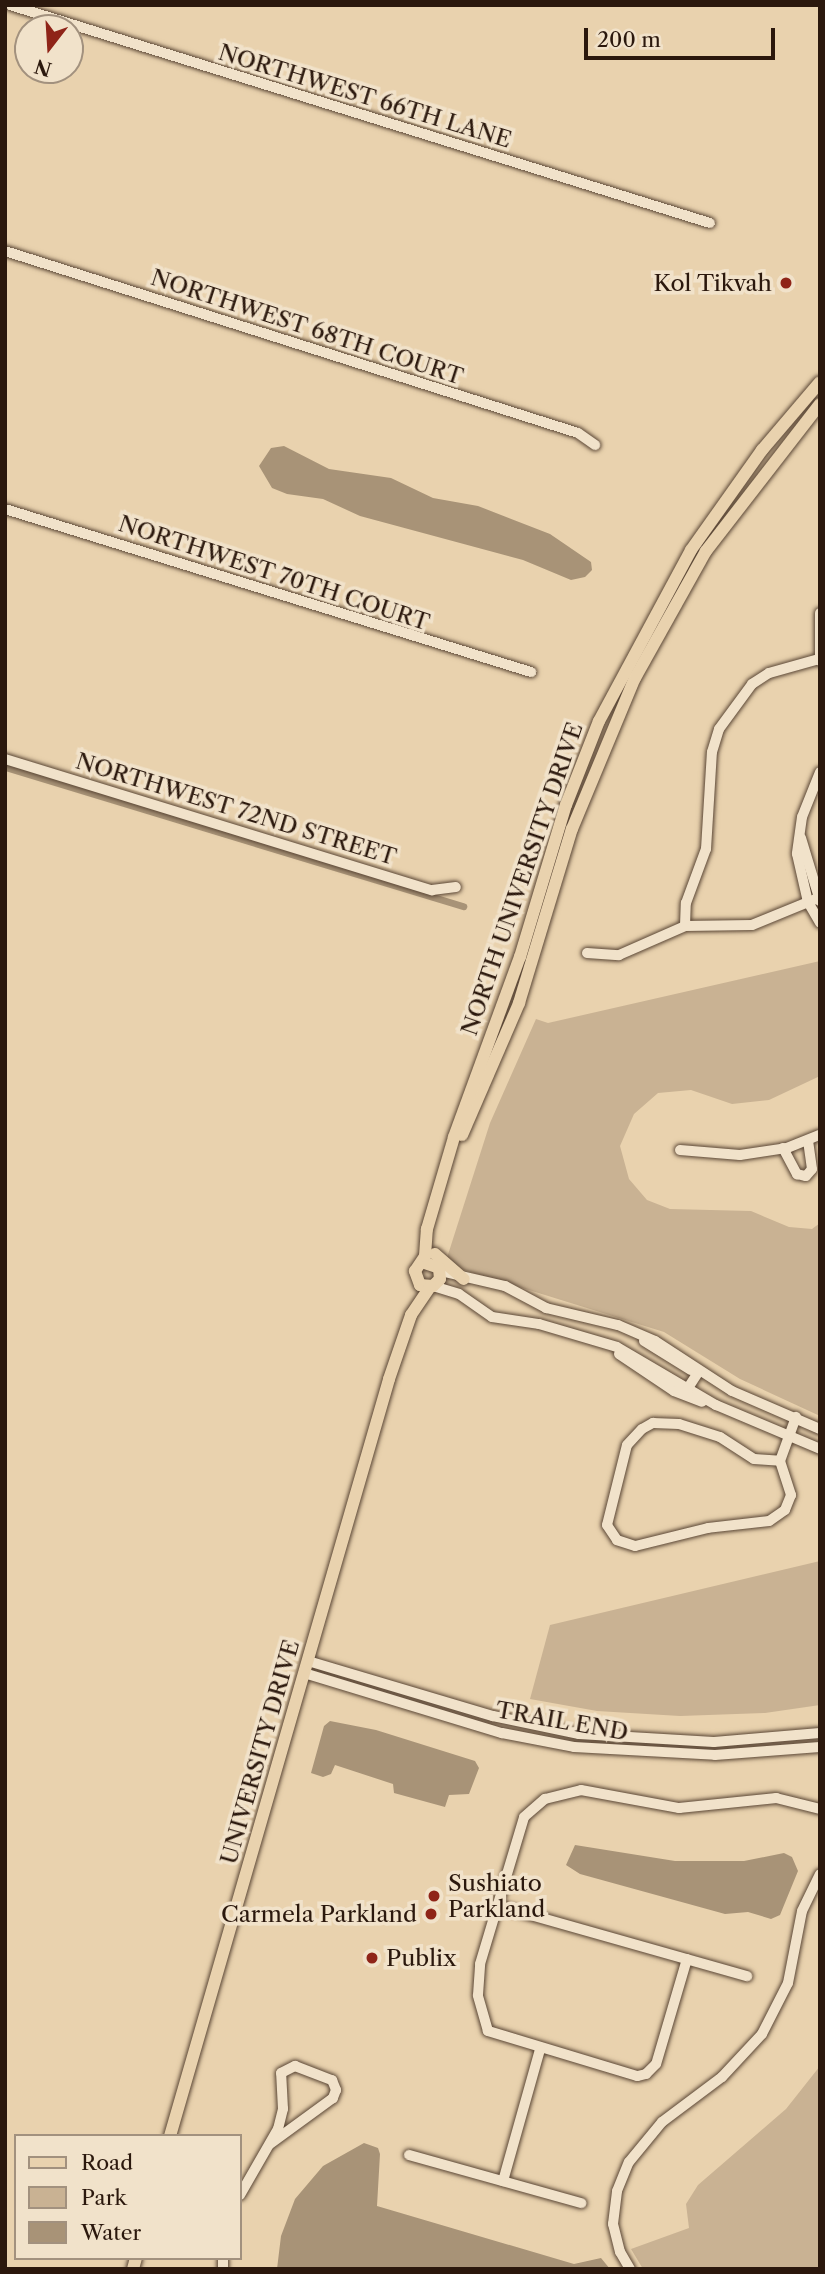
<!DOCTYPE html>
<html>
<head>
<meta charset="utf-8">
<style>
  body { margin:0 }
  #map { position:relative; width:825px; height:2274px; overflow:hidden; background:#e9d2ae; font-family:"Libre Caslon Text",serif }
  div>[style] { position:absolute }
  .green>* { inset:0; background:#c9b293 }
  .water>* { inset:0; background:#a89377 }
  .canal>* { height:7px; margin:-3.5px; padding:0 3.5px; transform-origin:3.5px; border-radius:3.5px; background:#a89377 }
  .roads { filter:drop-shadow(0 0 2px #5a4635) drop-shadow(0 0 2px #5a4635) }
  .minor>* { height:10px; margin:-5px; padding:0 5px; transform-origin:5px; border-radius:5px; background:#f1e2ca }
  .major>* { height:12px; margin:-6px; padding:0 6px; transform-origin:6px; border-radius:6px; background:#e9d2ae }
  .dots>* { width:19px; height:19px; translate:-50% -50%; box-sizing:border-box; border:4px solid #f1e2ca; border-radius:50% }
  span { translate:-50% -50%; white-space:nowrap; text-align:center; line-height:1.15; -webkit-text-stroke:7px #f1e2ca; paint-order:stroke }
  .street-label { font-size:23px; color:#2b180d }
  .poi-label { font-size:23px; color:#2b180d }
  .right { translate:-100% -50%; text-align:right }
  .left { translate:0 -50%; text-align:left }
  .frame { position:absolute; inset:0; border:7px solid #2b180d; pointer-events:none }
  .legend { position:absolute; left:14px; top:2134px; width:228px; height:126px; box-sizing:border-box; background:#f1e2ca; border:2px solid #a2917e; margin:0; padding:9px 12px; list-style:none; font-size:21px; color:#2b180d }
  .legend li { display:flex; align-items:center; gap:14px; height:35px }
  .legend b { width:35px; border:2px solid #a2917e }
  .north { position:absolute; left:14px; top:14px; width:70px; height:70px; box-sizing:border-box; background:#f1e2ca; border:2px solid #a2917e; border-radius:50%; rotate:197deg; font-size:19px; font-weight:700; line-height:28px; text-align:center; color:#2b180d }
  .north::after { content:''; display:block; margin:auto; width:24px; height:32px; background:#8f2418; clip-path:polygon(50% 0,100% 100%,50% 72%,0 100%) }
  .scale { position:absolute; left:584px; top:28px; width:191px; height:32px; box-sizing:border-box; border:4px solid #2b180d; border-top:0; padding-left:9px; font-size:21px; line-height:24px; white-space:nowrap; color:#2b180d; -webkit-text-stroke:5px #f1e2ca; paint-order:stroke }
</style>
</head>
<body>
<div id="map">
  <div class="green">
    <div style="clip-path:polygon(820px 961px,820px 1076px,769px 1100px,732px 1104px,691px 1090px,658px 1093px,634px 1114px,620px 1146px,629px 1179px,647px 1200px,670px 1209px,751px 1211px,789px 1227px,812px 1229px,820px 1223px,820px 1416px,740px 1379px,664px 1332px,445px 1264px,490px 1123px,536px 1019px,548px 1023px)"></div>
    <div style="clip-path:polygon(820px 1561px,820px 1705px,765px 1713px,680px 1716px,597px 1711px,530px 1699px,550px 1625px)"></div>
    <div style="clip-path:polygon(820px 2066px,820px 2269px,643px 2269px,631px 2249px,689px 2228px,686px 2204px,698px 2185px,786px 2109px)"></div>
  </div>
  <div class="water">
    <div style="clip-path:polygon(284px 446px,329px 469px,391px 478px,433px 498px,478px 506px,550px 534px,591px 562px,592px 570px,585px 577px,571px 580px,523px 560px,360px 516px,323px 499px,287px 494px,272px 488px,259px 466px,271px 448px)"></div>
    <div style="clip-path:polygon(330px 1721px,376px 1730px,475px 1761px,479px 1768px,469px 1794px,449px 1795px,445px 1807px,394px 1793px,393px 1784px,335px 1765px,331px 1774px,323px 1777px,311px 1773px,324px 1726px)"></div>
    <div style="clip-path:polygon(575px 1845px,675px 1861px,744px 1861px,784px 1853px,792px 1857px,798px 1871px,780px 1915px,771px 1919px,748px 1912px,725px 1914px,580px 1874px,566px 1865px)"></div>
    <div style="clip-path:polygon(364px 2143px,378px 2148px,380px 2154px,377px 2206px,574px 2264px,601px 2258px,610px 2269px,277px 2269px,281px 2236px,295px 2199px,323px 2166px)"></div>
  </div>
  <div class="canal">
    <div style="left:5px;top:767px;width:479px;rotate:16.9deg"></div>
  </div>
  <div class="roads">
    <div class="minor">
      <div style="left:10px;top:5px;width:733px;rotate:17.3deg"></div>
      <div style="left:5px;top:251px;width:601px;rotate:17.62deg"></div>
      <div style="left:578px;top:433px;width:21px;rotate:35deg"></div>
      <div style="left:5px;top:509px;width:551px;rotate:17.22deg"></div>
      <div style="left:820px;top:613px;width:48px;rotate:90deg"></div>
      <div style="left:5px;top:759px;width:447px;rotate:17.1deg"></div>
      <div style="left:432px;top:890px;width:24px;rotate:-7deg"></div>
      <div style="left:820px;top:772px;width:48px;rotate:111.8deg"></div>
      <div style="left:802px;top:817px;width:37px;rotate:98deg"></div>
      <div style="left:797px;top:854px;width:49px;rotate:77.1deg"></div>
      <div style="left:808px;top:902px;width:24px;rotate:60deg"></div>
      <div style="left:801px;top:838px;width:66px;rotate:73.2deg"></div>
      <div style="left:685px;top:926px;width:23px;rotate:-88deg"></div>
      <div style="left:686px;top:903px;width:58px;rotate:-69.7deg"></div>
      <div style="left:706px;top:849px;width:97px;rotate:-86.5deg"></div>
      <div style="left:712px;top:752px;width:24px;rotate:-73deg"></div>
      <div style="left:719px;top:729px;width:56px;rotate:-53.7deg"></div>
      <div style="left:752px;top:684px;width:20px;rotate:-33deg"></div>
      <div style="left:769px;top:673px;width:52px;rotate:-15.6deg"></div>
      <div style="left:587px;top:953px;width:32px;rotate:4deg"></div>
      <div style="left:619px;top:955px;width:72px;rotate:-23.7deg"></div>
      <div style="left:685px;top:926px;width:67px;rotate:-0.9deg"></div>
      <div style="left:752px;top:925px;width:71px;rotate:-22.2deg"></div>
      <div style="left:783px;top:1148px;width:30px;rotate:62deg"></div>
      <div style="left:797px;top:1174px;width:9px;rotate:13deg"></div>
      <div style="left:806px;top:1176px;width:9px;rotate:-49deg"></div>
      <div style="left:812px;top:1169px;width:27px;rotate:-98deg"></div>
      <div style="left:680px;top:1150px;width:60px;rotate:4.8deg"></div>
      <div style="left:740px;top:1155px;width:48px;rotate:-8.5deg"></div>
      <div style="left:787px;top:1148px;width:35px;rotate:-22deg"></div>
      <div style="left:440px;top:1271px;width:67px;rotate:13deg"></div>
      <div style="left:505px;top:1286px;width:47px;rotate:28.2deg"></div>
      <div style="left:546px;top:1308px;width:74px;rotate:13.3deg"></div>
      <div style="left:618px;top:1325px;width:40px;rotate:23.4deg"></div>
      <div style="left:655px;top:1341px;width:92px;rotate:33deg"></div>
      <div style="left:732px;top:1391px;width:96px;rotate:23.4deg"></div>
      <div style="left:433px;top:1286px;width:27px;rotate:17deg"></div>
      <div style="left:459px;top:1294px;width:40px;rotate:34.9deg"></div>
      <div style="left:492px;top:1317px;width:48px;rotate:8.5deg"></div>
      <div style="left:539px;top:1324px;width:81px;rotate:16.4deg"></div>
      <div style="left:617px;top:1347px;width:115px;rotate:30.4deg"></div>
      <div style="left:716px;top:1405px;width:113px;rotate:22.9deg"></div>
      <div style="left:644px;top:1341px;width:55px;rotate:31.7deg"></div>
      <div style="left:619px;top:1354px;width:66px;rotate:33.9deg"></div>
      <div style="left:674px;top:1391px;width:30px;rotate:21deg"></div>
      <div style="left:688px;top:1388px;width:17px;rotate:-57deg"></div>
      <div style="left:780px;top:1461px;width:36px;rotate:72deg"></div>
      <div style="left:791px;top:1495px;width:16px;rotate:112deg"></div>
      <div style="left:785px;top:1510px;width:19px;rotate:145deg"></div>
      <div style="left:769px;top:1521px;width:61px;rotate:173.5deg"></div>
      <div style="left:708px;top:1528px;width:75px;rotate:166.1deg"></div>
      <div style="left:635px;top:1546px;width:19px;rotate:-162deg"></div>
      <div style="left:617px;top:1540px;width:18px;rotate:-124deg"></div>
      <div style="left:607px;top:1525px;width:82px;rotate:-76deg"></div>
      <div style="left:627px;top:1445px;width:22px;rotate:-47deg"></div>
      <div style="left:642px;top:1429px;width:13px;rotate:-29deg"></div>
      <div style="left:653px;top:1423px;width:26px;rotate:2deg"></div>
      <div style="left:679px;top:1424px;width:43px;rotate:17.6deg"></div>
      <div style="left:720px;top:1437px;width:40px;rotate:32.9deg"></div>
      <div style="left:754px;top:1459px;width:26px;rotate:4deg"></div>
      <div style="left:780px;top:1461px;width:47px;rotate:-70deg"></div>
      <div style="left:308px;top:1661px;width:193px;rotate:16.6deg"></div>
      <div style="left:493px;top:1716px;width:88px;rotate:11.8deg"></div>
      <div style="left:579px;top:1734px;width:135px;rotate:3.4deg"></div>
      <div style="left:714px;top:1742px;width:106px;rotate:-4.9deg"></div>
      <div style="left:304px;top:1673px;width:207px;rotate:16.9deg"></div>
      <div style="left:502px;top:1733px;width:73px;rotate:11deg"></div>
      <div style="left:574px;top:1747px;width:141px;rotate:3.2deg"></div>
      <div style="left:715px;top:1755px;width:105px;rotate:-4.4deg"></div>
      <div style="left:499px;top:1906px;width:258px;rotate:15.8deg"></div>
      <div style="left:687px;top:1959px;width:109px;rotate:106.4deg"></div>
      <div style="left:656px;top:2064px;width:14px;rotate:135deg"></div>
      <div style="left:646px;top:2074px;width:9px;rotate:167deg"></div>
      <div style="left:637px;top:2076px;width:156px;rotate:-163.2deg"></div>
      <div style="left:488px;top:2031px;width:37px;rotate:-106deg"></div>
      <div style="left:478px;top:1995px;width:31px;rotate:-86deg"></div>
      <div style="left:480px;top:1964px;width:153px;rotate:-73.3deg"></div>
      <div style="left:524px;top:1817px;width:28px;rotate:-41deg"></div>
      <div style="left:545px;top:1799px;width:37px;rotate:-14deg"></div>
      <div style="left:581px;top:1790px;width:100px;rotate:10.4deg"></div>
      <div style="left:679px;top:1808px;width:98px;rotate:-5.9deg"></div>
      <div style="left:776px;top:1798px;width:45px;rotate:14deg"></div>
      <div style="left:409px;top:2155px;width:179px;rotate:15.6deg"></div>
      <div style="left:503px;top:2181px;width:137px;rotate:-74.3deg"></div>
      <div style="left:240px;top:2195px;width:76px;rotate:-60.1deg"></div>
      <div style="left:278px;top:2129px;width:21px;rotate:-76deg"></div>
      <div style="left:283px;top:2109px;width:36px;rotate:-93deg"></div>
      <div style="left:281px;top:2073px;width:16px;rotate:-27deg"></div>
      <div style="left:295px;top:2066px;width:40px;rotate:21deg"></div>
      <div style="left:332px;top:2080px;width:11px;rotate:68deg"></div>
      <div style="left:336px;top:2090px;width:9px;rotate:111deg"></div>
      <div style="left:333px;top:2098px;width:78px;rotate:143.9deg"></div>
      <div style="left:223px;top:2269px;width:11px;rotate:-90deg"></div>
      <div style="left:630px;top:2269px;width:20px;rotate:-120deg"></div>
      <div style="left:620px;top:2252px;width:29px;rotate:-104deg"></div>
      <div style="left:613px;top:2224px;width:33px;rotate:-83deg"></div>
      <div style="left:617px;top:2191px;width:31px;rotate:-68deg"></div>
      <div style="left:629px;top:2162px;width:52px;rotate:-50.5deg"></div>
      <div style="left:662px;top:2122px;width:75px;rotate:-36.9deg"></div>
      <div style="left:722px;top:2077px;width:59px;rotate:-47.1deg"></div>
      <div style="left:762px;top:2034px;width:57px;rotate:-63deg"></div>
      <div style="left:788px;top:1983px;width:73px;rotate:-79deg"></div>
      <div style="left:802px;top:1911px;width:41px;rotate:-64.1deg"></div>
    </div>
    <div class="major">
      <div style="left:462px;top:1135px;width:144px;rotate:-66.6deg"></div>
      <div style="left:519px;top:1003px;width:182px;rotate:-73.1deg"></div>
      <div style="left:572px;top:829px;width:164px;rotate:-67.4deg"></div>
      <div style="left:635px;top:678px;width:145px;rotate:-60.8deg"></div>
      <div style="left:706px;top:551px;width:186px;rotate:-52.2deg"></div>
      <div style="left:435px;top:1254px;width:38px;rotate:41deg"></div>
      <div style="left:422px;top:1262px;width:18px;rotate:19deg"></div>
      <div style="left:439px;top:1268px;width:11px;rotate:85deg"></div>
      <div style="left:440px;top:1279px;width:10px;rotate:135deg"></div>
      <div style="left:433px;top:1286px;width:13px;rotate:-176deg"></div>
      <div style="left:420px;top:1285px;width:15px;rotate:-110deg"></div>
      <div style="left:415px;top:1271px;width:18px;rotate:-56deg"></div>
      <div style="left:425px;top:1256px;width:27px;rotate:-86deg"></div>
      <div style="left:427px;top:1229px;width:96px;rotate:-73.6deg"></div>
      <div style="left:454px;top:1137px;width:192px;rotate:-69.9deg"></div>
      <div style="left:520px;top:957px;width:159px;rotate:-73.2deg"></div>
      <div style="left:566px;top:805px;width:90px;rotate:-68.6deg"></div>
      <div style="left:599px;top:721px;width:194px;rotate:-61.7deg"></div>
      <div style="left:691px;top:550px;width:123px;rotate:-54.6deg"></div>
      <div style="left:762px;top:450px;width:89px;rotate:-49.5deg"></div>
      <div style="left:170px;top:2136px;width:788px;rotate:-73.86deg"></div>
      <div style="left:389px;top:1379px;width:68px;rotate:-71deg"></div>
      <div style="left:411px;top:1315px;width:34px;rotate:-56deg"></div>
      <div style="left:133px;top:2269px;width:11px;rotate:-75deg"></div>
    </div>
  </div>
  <div class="dots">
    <div style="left:786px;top:283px;background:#8f2418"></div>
    <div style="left:434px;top:1896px;background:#8f2418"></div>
    <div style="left:431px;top:1914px;background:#8f2418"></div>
    <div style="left:372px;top:1958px;background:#8f2418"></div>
  </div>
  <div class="street-label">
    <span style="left:365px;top:96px;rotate:17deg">NORTHWEST 66TH LANE</span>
    <span style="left:307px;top:327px;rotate:18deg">NORTHWEST 68TH COURT</span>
    <span style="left:274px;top:573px;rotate:18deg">NORTHWEST 70TH COURT</span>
    <span style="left:236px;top:809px;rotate:17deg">NORTHWEST 72ND STREET</span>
    <span style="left:522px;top:879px;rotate:-71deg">NORTH UNIVERSITY DRIVE</span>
    <span style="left:562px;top:1721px;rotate:10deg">TRAIL END</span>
    <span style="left:260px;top:1752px;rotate:-74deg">UNIVERSITY DRIVE</span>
  </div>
  <div class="poi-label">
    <span class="right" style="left:772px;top:283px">Kol Tikvah</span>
    <span class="left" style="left:448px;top:1896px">Sushiato<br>Parkland</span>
    <span class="right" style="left:417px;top:1914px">Carmela Parkland</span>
    <span class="left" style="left:386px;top:1958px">Publix</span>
  </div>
  <div class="frame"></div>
  <ul class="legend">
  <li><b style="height:9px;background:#e9d2ae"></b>Road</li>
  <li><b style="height:19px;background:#c9b293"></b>Park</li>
  <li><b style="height:19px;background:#a89377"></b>Water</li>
  </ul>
  <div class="north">N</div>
  <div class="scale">200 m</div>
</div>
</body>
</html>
